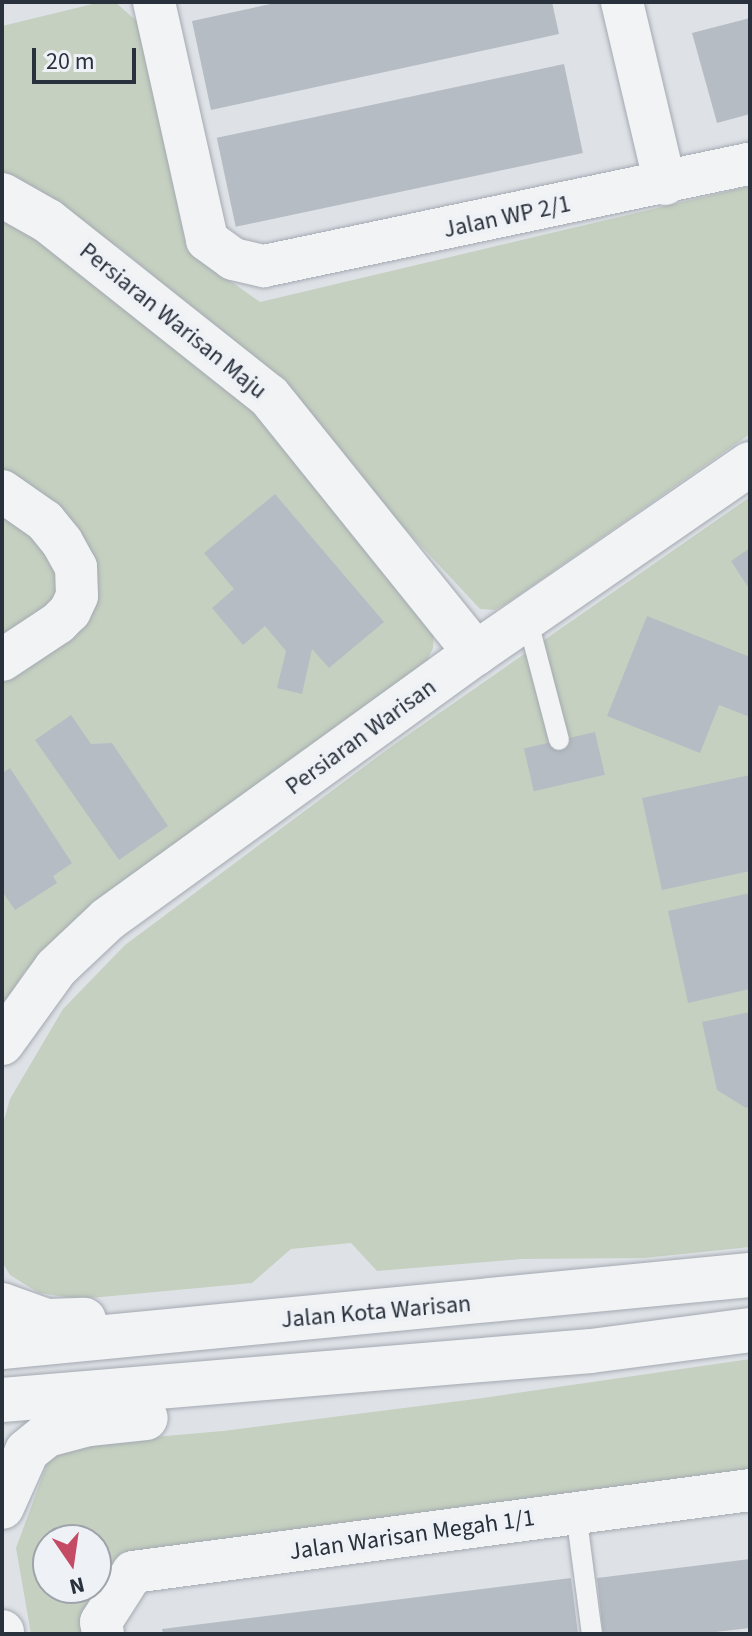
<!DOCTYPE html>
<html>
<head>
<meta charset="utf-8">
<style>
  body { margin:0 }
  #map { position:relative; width:752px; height:1636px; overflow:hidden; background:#dee2e7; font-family:"Source Sans 3",sans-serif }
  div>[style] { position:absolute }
  .green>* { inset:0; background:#c5d0c0 }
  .building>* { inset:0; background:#b6bcc3; transform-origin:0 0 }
  .roads { filter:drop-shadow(0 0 2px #a4a9b1) drop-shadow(0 0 2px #a4a9b1) }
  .service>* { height:20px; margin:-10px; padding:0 10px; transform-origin:10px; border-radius:10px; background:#f1f3f5 }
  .minor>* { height:42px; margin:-21px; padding:0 21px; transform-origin:21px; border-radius:21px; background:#f1f3f5 }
  .tertiary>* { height:44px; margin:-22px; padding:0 22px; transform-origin:22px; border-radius:22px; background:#f1f3f5 }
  span { translate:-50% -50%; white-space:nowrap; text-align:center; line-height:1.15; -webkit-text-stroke:8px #eef1f5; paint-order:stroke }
  .street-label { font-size:24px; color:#29313d }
  .frame { position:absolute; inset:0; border:4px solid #29313d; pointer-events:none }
  .north { position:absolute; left:32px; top:1524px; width:80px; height:80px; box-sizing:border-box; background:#eef1f5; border:2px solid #9fa4ab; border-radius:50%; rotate:167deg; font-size:22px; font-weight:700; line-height:32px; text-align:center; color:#29313d }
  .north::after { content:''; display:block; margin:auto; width:28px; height:36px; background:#c54b65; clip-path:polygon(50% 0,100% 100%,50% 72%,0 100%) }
  .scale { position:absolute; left:32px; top:48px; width:104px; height:36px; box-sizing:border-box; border:4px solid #29313d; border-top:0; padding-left:10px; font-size:24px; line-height:28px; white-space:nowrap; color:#29313d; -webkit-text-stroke:6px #eef1f5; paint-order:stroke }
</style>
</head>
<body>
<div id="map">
  <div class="green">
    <div style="clip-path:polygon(101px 2px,115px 2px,139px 23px,187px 250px,260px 302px,750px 186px,750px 434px,509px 602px,495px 610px,480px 609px,395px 518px,282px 382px,121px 249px,2px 171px,2px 26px)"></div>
    <div style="clip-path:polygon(2px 215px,53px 245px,248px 405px,434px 631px,433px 648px,427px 661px,88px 911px,25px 971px,2px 1009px)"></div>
    <div style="clip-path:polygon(750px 497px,750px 1247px,644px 1258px,522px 1259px,377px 1271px,351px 1243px,291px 1249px,252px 1283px,80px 1299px,39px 1293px,10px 1275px,2px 1262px,2px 1127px,10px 1099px,63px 1009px,125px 945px,392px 746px)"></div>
    <div style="clip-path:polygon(evenodd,750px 1359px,750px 1470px,128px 1556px,91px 1634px,31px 1634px,16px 1548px,49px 1458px,84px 1443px,223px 1431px,483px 1398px,750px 1359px,48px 1540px,96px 1540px,96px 1588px,48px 1588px,48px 1540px)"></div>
  </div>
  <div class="building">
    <div style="clip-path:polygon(280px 2px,552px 2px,559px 34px,211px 110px,192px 21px)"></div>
    <div style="clip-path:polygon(750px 18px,750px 114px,717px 123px,692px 33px)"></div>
    <div style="left:564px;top:64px;width:91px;height:355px;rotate:78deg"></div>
    <div style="clip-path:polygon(275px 494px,384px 622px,329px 668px,312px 649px,302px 694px,277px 688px,286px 651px,265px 626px,243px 645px,212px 608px,234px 589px,204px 553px)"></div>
    <div style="clip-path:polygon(750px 548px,750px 590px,731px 561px)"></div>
    <div style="clip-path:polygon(647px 616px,750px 657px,750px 717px,719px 705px,700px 753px,607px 716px)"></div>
    <div style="clip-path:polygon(71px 715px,91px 744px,112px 743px,168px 826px,119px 860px,35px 740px)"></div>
    <div style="left:595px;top:732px;width:44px;height:73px;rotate:77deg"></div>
    <div style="clip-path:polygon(10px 768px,72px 863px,53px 876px,57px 883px,15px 910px,2px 891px,2px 773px)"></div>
    <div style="clip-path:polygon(750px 775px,750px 871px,662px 890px,642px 798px)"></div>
    <div style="clip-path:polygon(750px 893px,750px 989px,688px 1003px,668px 911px)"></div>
    <div style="clip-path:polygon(750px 1012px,750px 1107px,746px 1108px,717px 1090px,702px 1022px)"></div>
    <div style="clip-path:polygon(750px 1559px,750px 1628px,698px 1634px,603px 1634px,597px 1578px)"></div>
    <div style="clip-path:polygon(571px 1578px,578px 1634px,163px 1634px,162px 1629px)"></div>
  </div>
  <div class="roads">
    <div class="service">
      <div style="left:527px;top:618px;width:126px;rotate:75.3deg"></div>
      <div style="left:576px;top:1513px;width:122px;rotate:82.5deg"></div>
    </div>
    <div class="minor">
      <div style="left:154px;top:2px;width:244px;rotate:77.4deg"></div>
      <div style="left:207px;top:240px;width:32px;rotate:36deg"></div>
      <div style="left:233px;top:259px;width:32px;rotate:13deg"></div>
      <div style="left:264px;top:266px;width:497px;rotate:-11.9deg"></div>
      <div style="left:622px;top:2px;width:187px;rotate:76.7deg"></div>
      <div style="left:2px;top:491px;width:52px;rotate:34.9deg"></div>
      <div style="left:45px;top:521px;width:27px;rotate:51deg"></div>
      <div style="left:62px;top:542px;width:29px;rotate:61deg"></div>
      <div style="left:76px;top:567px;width:29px;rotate:88deg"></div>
      <div style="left:77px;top:596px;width:17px;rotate:115deg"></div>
      <div style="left:70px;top:611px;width:17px;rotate:135deg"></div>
      <div style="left:58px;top:623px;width:67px;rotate:146.5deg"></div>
      <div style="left:103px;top:1634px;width:12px;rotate:-99deg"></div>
      <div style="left:101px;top:1622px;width:59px;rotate:-57.4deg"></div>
      <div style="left:133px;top:1572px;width:622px;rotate:-7.57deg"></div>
    </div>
    <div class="tertiary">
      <div style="left:2px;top:195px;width:53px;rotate:29.5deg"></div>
      <div style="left:48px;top:221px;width:282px;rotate:38.4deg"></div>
      <div style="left:269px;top:396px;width:330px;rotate:51.2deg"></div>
      <div style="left:2px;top:1043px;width:92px;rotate:-54.2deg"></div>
      <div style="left:56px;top:968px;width:71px;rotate:-43.3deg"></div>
      <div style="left:108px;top:919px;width:454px;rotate:-35.9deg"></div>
      <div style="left:476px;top:653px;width:333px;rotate:-34.6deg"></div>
      <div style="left:2px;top:1305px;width:48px;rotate:19.6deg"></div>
      <div style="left:47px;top:1321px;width:37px;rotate:-2deg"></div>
      <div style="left:2px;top:1347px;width:751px;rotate:-5.5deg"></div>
      <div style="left:2px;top:1400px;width:591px;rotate:-4.76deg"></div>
      <div style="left:591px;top:1351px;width:160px;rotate:-7.5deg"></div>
      <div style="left:2px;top:1507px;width:61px;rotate:-65.9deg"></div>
      <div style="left:27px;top:1451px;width:26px;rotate:-39deg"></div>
      <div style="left:47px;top:1435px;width:43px;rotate:-14.7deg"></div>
      <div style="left:89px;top:1424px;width:57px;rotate:-6deg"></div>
      <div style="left:2px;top:1632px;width:2px;rotate:90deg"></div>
    </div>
  </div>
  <div class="street-label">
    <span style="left:507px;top:217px;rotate:-12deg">Jalan WP 2/1</span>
    <span style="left:173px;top:321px;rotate:39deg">Persiaran Warisan Maju</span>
    <span style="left:361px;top:737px;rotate:-36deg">Persiaran Warisan</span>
    <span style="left:376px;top:1312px;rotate:-5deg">Jalan Kota Warisan</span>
    <span style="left:412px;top:1535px;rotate:-8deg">Jalan Warisan Megah 1/1</span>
  </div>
  <div class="frame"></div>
  <div class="north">N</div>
  <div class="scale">20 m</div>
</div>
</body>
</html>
